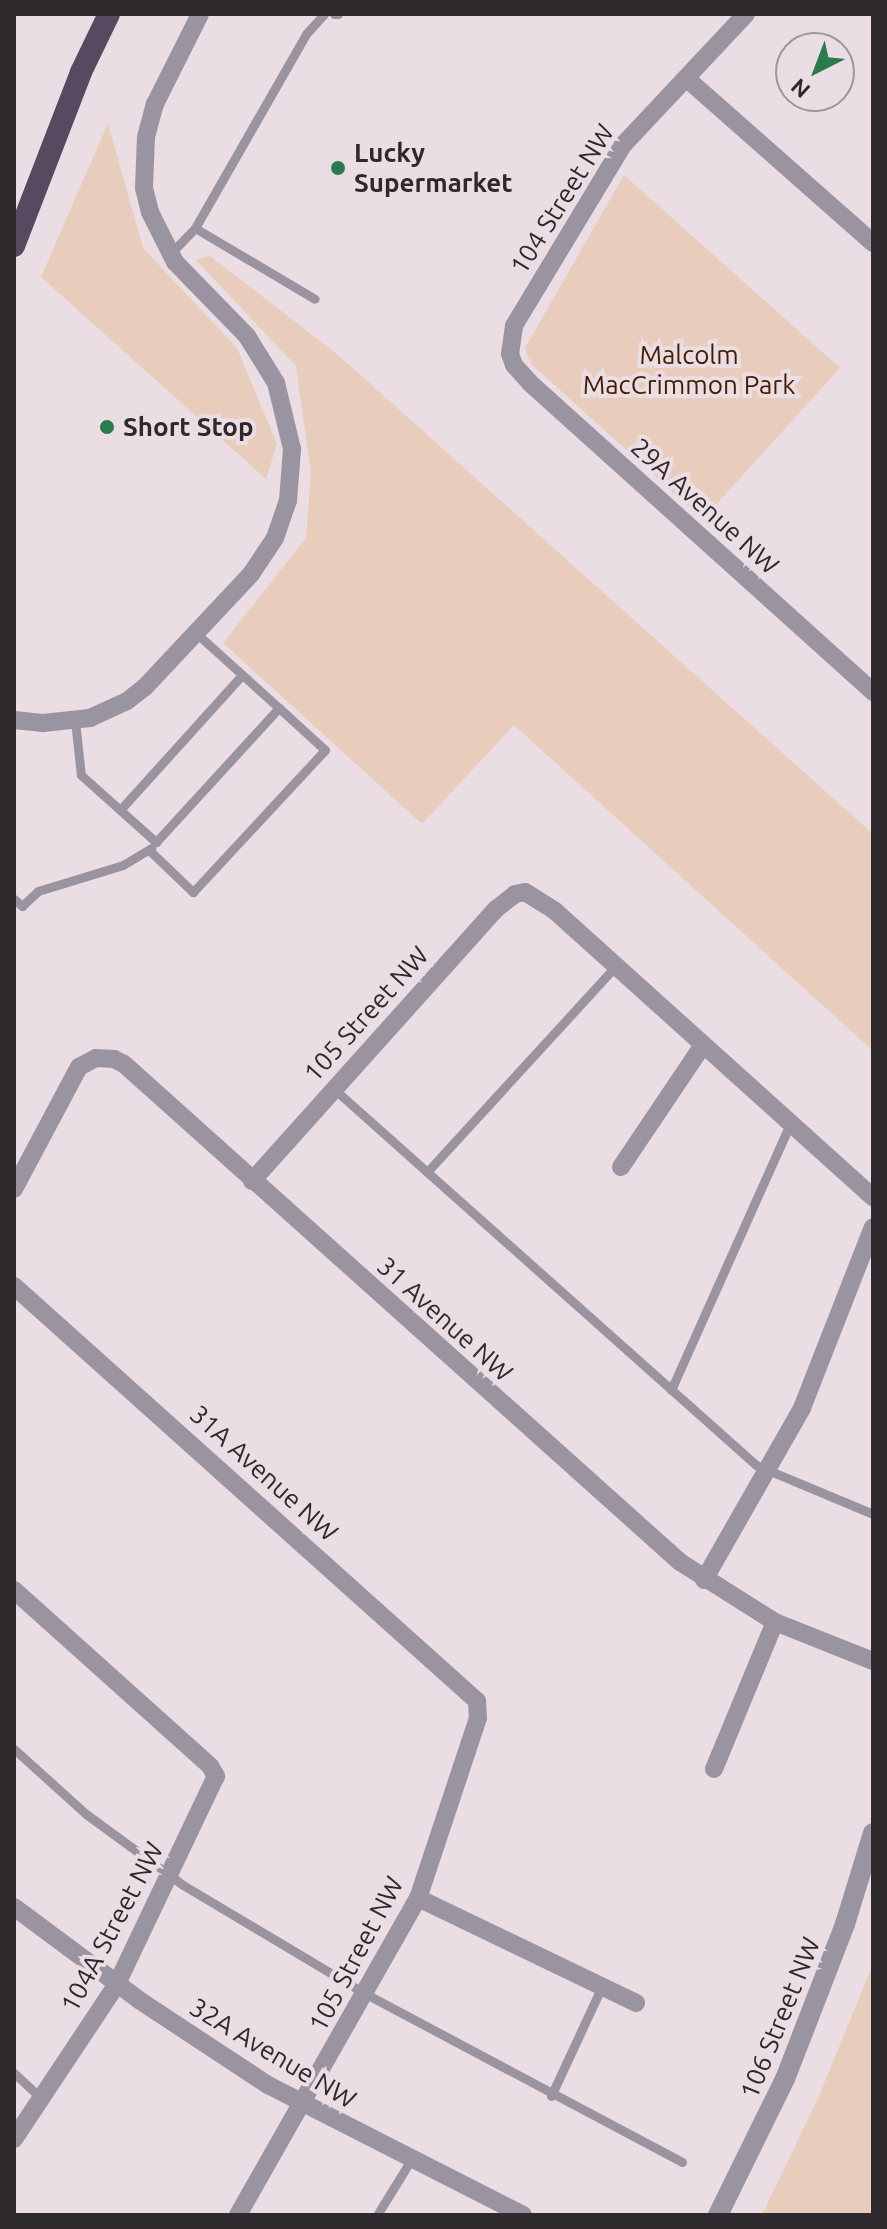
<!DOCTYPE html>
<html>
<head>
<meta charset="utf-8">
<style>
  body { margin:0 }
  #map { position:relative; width:887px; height:2229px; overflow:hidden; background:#eadde4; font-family:Ubuntu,sans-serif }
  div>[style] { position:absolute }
  .green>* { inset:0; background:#e8cdbd }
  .service>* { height:9px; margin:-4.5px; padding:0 4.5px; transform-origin:4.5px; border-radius:4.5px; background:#9a94a0 }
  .minor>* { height:18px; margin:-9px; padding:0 9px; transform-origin:9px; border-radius:9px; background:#9a94a0 }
  .tertiary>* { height:20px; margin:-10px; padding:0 10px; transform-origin:10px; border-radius:10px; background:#9a94a0 }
  .trunk>* { height:22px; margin:-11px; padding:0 11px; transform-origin:11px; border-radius:11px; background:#564960 }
  .dots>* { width:22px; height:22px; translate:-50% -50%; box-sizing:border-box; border:4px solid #eadde4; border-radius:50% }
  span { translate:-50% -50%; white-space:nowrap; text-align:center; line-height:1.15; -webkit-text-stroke:8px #eadde4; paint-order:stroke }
  .poi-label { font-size:26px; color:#2e292c; font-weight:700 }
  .left { translate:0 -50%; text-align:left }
  .street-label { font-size:26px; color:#2e292c }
  .park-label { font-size:26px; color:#441c00 }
  .frame { position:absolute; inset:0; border:16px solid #2e292c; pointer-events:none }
  .north { position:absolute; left:775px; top:32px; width:80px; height:80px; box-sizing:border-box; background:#eadde4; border:2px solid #9f959a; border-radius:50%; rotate:222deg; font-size:22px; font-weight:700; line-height:32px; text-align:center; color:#2e292c }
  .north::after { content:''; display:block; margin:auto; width:28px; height:36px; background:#2b7c4d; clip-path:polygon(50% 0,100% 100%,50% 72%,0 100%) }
</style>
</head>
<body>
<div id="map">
  <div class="green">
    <div style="clip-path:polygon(108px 123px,143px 248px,237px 348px,277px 444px,266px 479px,41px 277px)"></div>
    <div style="clip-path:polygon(624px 175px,840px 368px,703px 519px,531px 364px,525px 348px)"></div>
    <div style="clip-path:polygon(210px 256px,337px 354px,873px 834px,873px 1051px,514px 725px,422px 824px,223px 643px,306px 538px,311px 473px,296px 366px,196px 260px)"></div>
    <div style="clip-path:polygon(873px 1964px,873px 2215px,762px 2215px,819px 2096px)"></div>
  </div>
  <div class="service">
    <div style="left:334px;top:14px;width:4px"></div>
    <div style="left:195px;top:228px;width:139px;rotate:30.6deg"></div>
    <div style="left:170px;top:254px;width:36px;rotate:-46deg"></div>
    <div style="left:195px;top:228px;width:224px;rotate:-60.2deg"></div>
    <div style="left:306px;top:34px;width:27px;rotate:-48deg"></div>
    <div style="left:75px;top:721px;width:54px;rotate:83.7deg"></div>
    <div style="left:81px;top:775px;width:101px;rotate:41.8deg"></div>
    <div style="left:156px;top:842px;width:182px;rotate:-47.5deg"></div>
    <div style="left:279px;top:708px;width:110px;rotate:-137.9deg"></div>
    <div style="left:120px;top:810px;width:182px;rotate:-47.9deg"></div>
    <div style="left:149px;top:850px;width:61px;rotate:43.7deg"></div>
    <div style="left:193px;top:892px;width:194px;rotate:-47.1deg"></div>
    <div style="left:325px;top:750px;width:62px;rotate:-137.6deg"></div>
    <div style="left:14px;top:899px;width:11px;rotate:41deg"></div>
    <div style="left:22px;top:906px;width:22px;rotate:-43deg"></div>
    <div style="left:38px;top:891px;width:89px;rotate:-17deg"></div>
    <div style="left:123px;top:865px;width:33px;rotate:-31deg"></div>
    <div style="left:334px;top:1089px;width:565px;rotate:41.7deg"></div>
    <div style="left:756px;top:1465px;width:127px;rotate:22.7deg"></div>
    <div style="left:427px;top:1172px;width:280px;rotate:-47.5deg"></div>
    <div style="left:671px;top:1390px;width:291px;rotate:-65.9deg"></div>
    <div style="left:14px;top:1749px;width:97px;rotate:42.1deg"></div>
    <div style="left:86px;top:1814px;width:120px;rotate:36.2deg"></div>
    <div style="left:183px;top:1885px;width:213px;rotate:30.8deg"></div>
    <div style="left:366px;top:1994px;width:358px;rotate:28deg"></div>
    <div style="left:14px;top:2073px;width:37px;rotate:43deg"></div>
    <div style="left:551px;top:2096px;width:121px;rotate:-65.1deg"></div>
    <div style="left:377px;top:2215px;width:65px;rotate:-58.3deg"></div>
  </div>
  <div class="minor">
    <div style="left:746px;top:14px;width:180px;rotate:133.2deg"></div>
    <div style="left:623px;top:145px;width:211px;rotate:121.1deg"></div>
    <div style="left:514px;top:326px;width:28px;rotate:98deg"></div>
    <div style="left:510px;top:354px;width:12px;rotate:70deg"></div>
    <div style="left:514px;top:365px;width:24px;rotate:48deg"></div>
    <div style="left:530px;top:383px;width:462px;rotate:42deg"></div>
    <div style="left:686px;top:78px;width:249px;rotate:41.4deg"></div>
    <div style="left:14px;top:720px;width:29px;rotate:6deg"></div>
    <div style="left:43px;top:723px;width:47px;rotate:-6.1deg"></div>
    <div style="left:90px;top:718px;width:41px;rotate:-24.7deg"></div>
    <div style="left:127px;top:701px;width:23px;rotate:-38deg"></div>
    <div style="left:145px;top:687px;width:155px;rotate:-46.8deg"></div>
    <div style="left:251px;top:574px;width:43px;rotate:-56.3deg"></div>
    <div style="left:275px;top:538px;width:39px;rotate:-71deg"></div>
    <div style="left:288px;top:501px;width:52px;rotate:-85.6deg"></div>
    <div style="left:292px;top:449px;width:68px;rotate:-103.6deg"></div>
    <div style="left:276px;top:383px;width:55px;rotate:-121.7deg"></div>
    <div style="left:247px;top:336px;width:103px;rotate:-134.2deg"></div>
    <div style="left:175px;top:262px;width:56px;rotate:-116.6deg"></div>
    <div style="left:150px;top:212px;width:25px;rotate:-104deg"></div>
    <div style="left:144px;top:188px;width:51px;rotate:-87.8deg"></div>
    <div style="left:146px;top:137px;width:34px;rotate:-75deg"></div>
    <div style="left:155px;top:104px;width:101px;rotate:-63.4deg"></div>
    <div style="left:621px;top:1167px;width:147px;rotate:-56.1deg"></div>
    <div style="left:252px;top:1181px;width:365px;rotate:-48.1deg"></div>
    <div style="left:496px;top:909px;width:24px;rotate:-38deg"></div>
    <div style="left:515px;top:894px;width:10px;rotate:-11deg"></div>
    <div style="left:525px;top:892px;width:36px;rotate:32deg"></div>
    <div style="left:555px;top:911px;width:428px;rotate:42deg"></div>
    <div style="left:14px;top:1189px;width:138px;rotate:-62deg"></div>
    <div style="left:79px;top:1067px;width:19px;rotate:-28deg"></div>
    <div style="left:96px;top:1058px;width:18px;rotate:3deg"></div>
    <div style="left:114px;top:1059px;width:11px;rotate:27deg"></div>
    <div style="left:124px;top:1064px;width:746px;rotate:41.85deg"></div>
    <div style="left:680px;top:1562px;width:112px;rotate:32.3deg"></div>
    <div style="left:775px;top:1622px;width:105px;rotate:21.7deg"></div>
    <div style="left:14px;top:1286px;width:622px;rotate:41.87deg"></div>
    <div style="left:477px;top:1701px;width:17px;rotate:87deg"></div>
    <div style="left:478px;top:1718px;width:190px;rotate:108.4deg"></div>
    <div style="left:418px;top:1898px;width:365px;rotate:119.6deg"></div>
    <div style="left:704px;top:1580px;width:198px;rotate:-60.3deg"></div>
    <div style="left:802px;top:1408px;width:194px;rotate:-68.6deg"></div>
    <div style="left:14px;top:1590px;width:263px;rotate:41.9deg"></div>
    <div style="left:210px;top:1766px;width:12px;rotate:59deg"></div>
    <div style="left:216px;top:1776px;width:230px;rotate:115.5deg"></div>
    <div style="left:117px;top:1984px;width:186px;rotate:123.6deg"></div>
    <div style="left:714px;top:1769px;width:159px;rotate:-67.5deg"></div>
    <div style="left:418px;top:1898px;width:242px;rotate:25.7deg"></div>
    <div style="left:14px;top:1907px;width:156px;rotate:36.6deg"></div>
    <div style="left:139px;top:2000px;width:154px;rotate:33.4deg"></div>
    <div style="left:268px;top:2085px;width:286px;rotate:27deg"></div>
  </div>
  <div class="tertiary">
    <div style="left:718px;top:2215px;width:152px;rotate:-63.8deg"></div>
    <div style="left:785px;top:2079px;width:166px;rotate:-68.8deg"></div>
    <div style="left:845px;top:1924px;width:95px;rotate:-72.9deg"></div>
  </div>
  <div class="trunk">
    <div style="left:14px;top:246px;width:186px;rotate:-68.9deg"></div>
    <div style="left:81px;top:72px;width:64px;rotate:-64.2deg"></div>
  </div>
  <div class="dots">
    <div style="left:338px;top:168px;background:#2b7c4d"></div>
    <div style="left:107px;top:427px;background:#2b7c4d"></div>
  </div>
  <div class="poi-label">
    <span class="left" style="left:354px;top:168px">Lucky<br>Supermarket</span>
    <span class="left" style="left:123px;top:427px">Short Stop</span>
  </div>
  <div class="street-label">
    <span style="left:562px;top:199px;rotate:-58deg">104 Street NW</span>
    <span style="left:705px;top:506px;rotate:42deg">29A Avenue NW</span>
    <span style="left:366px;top:1014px;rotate:-48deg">105 Street NW</span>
    <span style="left:445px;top:1319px;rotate:42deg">31 Avenue NW</span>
    <span style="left:264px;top:1473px;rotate:42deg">31A Avenue NW</span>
    <span style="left:112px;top:1927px;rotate:-62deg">104A Street NW</span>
    <span style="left:356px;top:1954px;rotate:-62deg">105 Street NW</span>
    <span style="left:780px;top:2018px;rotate:-68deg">106 Street NW</span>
    <span style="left:273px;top:2053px;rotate:31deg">32A Avenue NW</span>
  </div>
  <div class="park-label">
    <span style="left:689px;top:370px">Malcolm<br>MacCrimmon Park</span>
  </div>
  <div class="frame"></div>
  <div class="north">N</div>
</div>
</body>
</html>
